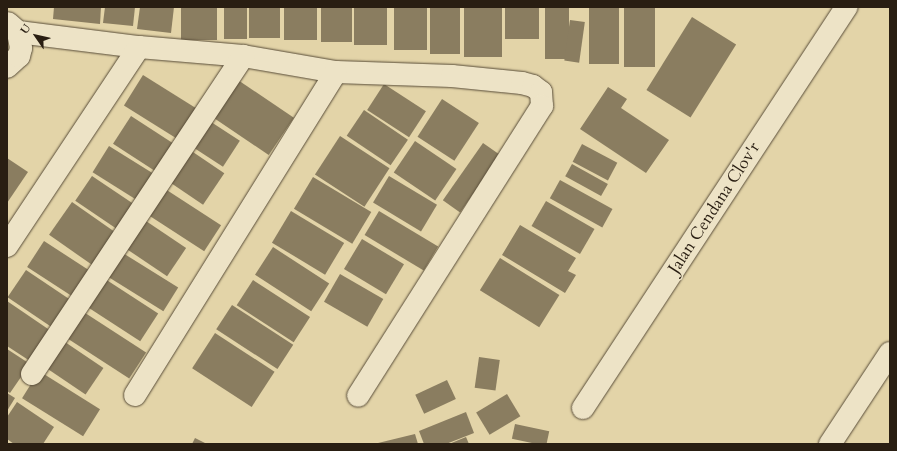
<!DOCTYPE html>
<html>
<head>
<meta charset="utf-8">
<style>
  body { margin:0 }
  #map { position:relative; width:897px; height:451px; overflow:hidden; background:#e3d4a8; font-family:Cardo,serif }
  div>[style] { position:absolute }
  .building>* { inset:0; background:#8a7d60; transform-origin:0 0 }
  .roads { filter:drop-shadow(0 0 1px #584c38) drop-shadow(0 0 1px #584c38) }
  .minor>* { height:22px; margin:-11px; padding:0 11px; transform-origin:11px; border-radius:11px; background:#ede3c6 }
  span { translate:-50% -50%; white-space:nowrap; text-align:center; line-height:1.15; -webkit-text-stroke:3px #ede3c6; paint-order:stroke }
  .street-label { font-size:17px; color:#291e12 }
  .frame { position:absolute; inset:0; border:8px solid #291e12; pointer-events:none }
  .north { position:absolute; left:16px; top:16px; width:40px; height:40px; -webkit-text-stroke:3px #ede3c6; paint-order:stroke; rotate:304deg; font-size:11px; font-weight:700; line-height:16px; text-align:center; color:#291e12 }
  .north::after { content:''; display:block; margin:auto; width:14px; height:18px; background:#291e12; clip-path:polygon(50% 0,100% 100%,50% 72%,0 100%) }
</style>
</head>
<body>
<div id="map">
  <div class="building">
    <div style="clip-path:polygon(54px 7px,101px 7px,100px 24px,53px 19px)"></div>
    <div style="clip-path:polygon(105px 7px,135px 7px,133px 26px,103px 23px)"></div>
    <div style="clip-path:polygon(140px 7px,174px 7px,171px 33px,137px 29px)"></div>
    <div style="left:181px;top:7px;width:36px;height:33px"></div>
    <div style="left:224px;top:7px;width:23px;height:32px"></div>
    <div style="left:249px;top:7px;width:31px;height:31px"></div>
    <div style="left:284px;top:7px;width:33px;height:33px"></div>
    <div style="left:321px;top:7px;width:31px;height:35px"></div>
    <div style="left:354px;top:7px;width:33px;height:38px"></div>
    <div style="left:394px;top:7px;width:33px;height:43px"></div>
    <div style="left:430px;top:7px;width:30px;height:47px"></div>
    <div style="left:464px;top:7px;width:38px;height:50px"></div>
    <div style="left:505px;top:7px;width:34px;height:32px"></div>
    <div style="left:545px;top:7px;width:24px;height:52px"></div>
    <div style="left:589px;top:7px;width:30px;height:57px"></div>
    <div style="left:624px;top:7px;width:31px;height:60px"></div>
    <div style="left:692px;top:17px;width:52px;height:86px;rotate:32deg"></div>
    <div style="left:570px;top:20px;width:15px;height:41px;rotate:8deg"></div>
    <div style="left:143px;top:75px;width:65px;height:36px;rotate:32deg"></div>
    <div style="left:235px;top:78px;width:71px;height:45px;rotate:34deg"></div>
    <div style="left:384px;top:84px;width:50px;height:31px;rotate:33deg"></div>
    <div style="clip-path:polygon(608px 87px,627px 99px,621px 108px,669px 140px,646px 173px,580px 129px)"></div>
    <div style="left:442px;top:99px;width:44px;height:45px;rotate:33deg"></div>
    <div style="left:364px;top:110px;width:53px;height:31px;rotate:34deg"></div>
    <div style="left:131px;top:116px;width:51px;height:33px;rotate:33deg"></div>
    <div style="left:208px;top:120px;width:38px;height:31px;rotate:33deg"></div>
    <div style="left:340px;top:136px;width:59px;height:46px;rotate:33deg"></div>
    <div style="left:415px;top:141px;width:50px;height:38px;rotate:34deg"></div>
    <div style="left:483px;top:143px;width:21px;height:70px;rotate:35deg"></div>
    <div style="left:582px;top:144px;width:40px;height:20px;rotate:28deg"></div>
    <div style="left:109px;top:146px;width:54px;height:31px;rotate:32deg"></div>
    <div style="left:187px;top:148px;width:45px;height:38px;rotate:34deg"></div>
    <div style="clip-path:polygon(7px 158px,28px 172px,7px 203px)"></div>
    <div style="left:572px;top:164px;width:41px;height:14px;rotate:29deg"></div>
    <div style="left:92px;top:176px;width:57px;height:30px;rotate:34deg"></div>
    <div style="left:389px;top:176px;width:56px;height:31px;rotate:31deg"></div>
    <div style="left:313px;top:177px;width:68px;height:37px;rotate:31deg"></div>
    <div style="left:560px;top:180px;width:60px;height:21px;rotate:29deg"></div>
    <div style="left:159px;top:185px;width:74px;height:31px;rotate:33deg"></div>
    <div style="left:546px;top:201px;width:56px;height:29px;rotate:30deg"></div>
    <div style="left:72px;top:202px;width:55px;height:40px;rotate:35deg"></div>
    <div style="left:291px;top:211px;width:62px;height:37px;rotate:31deg"></div>
    <div style="left:379px;top:211px;width:69px;height:28px;rotate:31deg"></div>
    <div style="left:143px;top:219px;width:52px;height:34px;rotate:34deg"></div>
    <div style="clip-path:polygon(520px 225px,576px 258px,568px 271px,576px 275px,565px 293px,502px 255px)"></div>
    <div style="left:362px;top:239px;width:49px;height:35px;rotate:31deg"></div>
    <div style="left:44px;top:241px;width:61px;height:31px;rotate:33deg"></div>
    <div style="left:273px;top:247px;width:67px;height:33px;rotate:33deg"></div>
    <div style="left:118px;top:250px;width:71px;height:28px;rotate:32deg"></div>
    <div style="left:500px;top:258px;width:70px;height:38px;rotate:32deg"></div>
    <div style="left:26px;top:270px;width:57px;height:33px;rotate:34deg"></div>
    <div style="left:340px;top:274px;width:50px;height:32px;rotate:30deg"></div>
    <div style="left:102px;top:277px;width:67px;height:33px;rotate:33deg"></div>
    <div style="left:253px;top:280px;width:68px;height:30px;rotate:33deg"></div>
    <div style="clip-path:polygon(7px 301px,51px 331px,30px 361px,7px 346px)"></div>
    <div style="left:232px;top:305px;width:73px;height:29px;rotate:33deg"></div>
    <div style="left:79px;top:309px;width:80px;height:31px;rotate:33deg"></div>
    <div style="left:215px;top:333px;width:71px;height:42px;rotate:33deg"></div>
    <div style="left:62px;top:340px;width:50px;height:32px;rotate:34deg"></div>
    <div style="clip-path:polygon(7px 349px,30px 364px,10px 393px,7px 391px)"></div>
    <div style="left:479px;top:357px;width:21px;height:31px;rotate:8deg"></div>
    <div style="left:39px;top:371px;width:72px;height:32px;rotate:32deg"></div>
    <div style="left:447px;top:380px;width:21px;height:35px;rotate:65deg"></div>
    <div style="clip-path:polygon(7px 393px,15px 398px,7px 411px)"></div>
    <div style="left:507px;top:394px;width:26px;height:36px;rotate:59deg"></div>
    <div style="clip-path:polygon(17px 402px,54px 427px,43px 444px,14px 444px,7px 439px,7px 417px)"></div>
    <div style="clip-path:polygon(466px 412px,474px 433px,446px 444px,424px 444px,419px 431px)"></div>
    <div style="left:515px;top:424px;width:35px;height:15px;rotate:12deg"></div>
    <div style="clip-path:polygon(415px 434px,418px 444px,378px 444px,378px 443px)"></div>
    <div style="clip-path:polygon(466px 437px,469px 444px,449px 444px)"></div>
    <div style="clip-path:polygon(195px 438px,207px 444px,192px 444px)"></div>
  </div>
  <div class="roads">
    <div class="minor">
      <div style="left:18px;top:32px;width:122px;rotate:7.1deg"></div>
      <div style="left:139px;top:47px;width:104px;rotate:4.9deg"></div>
      <div style="left:243px;top:56px;width:94px;rotate:9.8deg"></div>
      <div style="left:336px;top:72px;width:116px;rotate:2deg"></div>
      <div style="left:452px;top:76px;width:70px;rotate:5.7deg"></div>
      <div style="left:522px;top:83px;width:11px;rotate:15deg"></div>
      <div style="left:533px;top:86px;width:10px;rotate:37deg"></div>
      <div style="left:541px;top:92px;width:14px;rotate:86deg"></div>
      <div style="left:542px;top:106px;width:343px;rotate:122.4deg"></div>
      <div style="left:7px;top:67px;width:16px;rotate:-43deg"></div>
      <div style="left:19px;top:56px;width:8px;rotate:-76deg"></div>
      <div style="left:21px;top:48px;width:16px;rotate:-101deg"></div>
      <div style="left:18px;top:32px;width:13px;rotate:-138deg"></div>
      <div style="left:7px;top:246px;width:239px;rotate:-56.4deg"></div>
      <div style="left:32px;top:374px;width:382px;rotate:-56.4deg"></div>
      <div style="left:135px;top:395px;width:380px;rotate:-58.1deg"></div>
      <div style="left:583px;top:408px;width:480px;rotate:-56.7deg"></div>
      <div style="left:830px;top:444px;width:109px;rotate:-56.6deg"></div>
    </div>
  </div>
  <div class="street-label">
    <span style="left:714px;top:208px;rotate:-57deg">Jalan Cendana Clov'r</span>
  </div>
  <div class="frame"></div>
  <div class="north">U</div>
</div>
</body>
</html>
